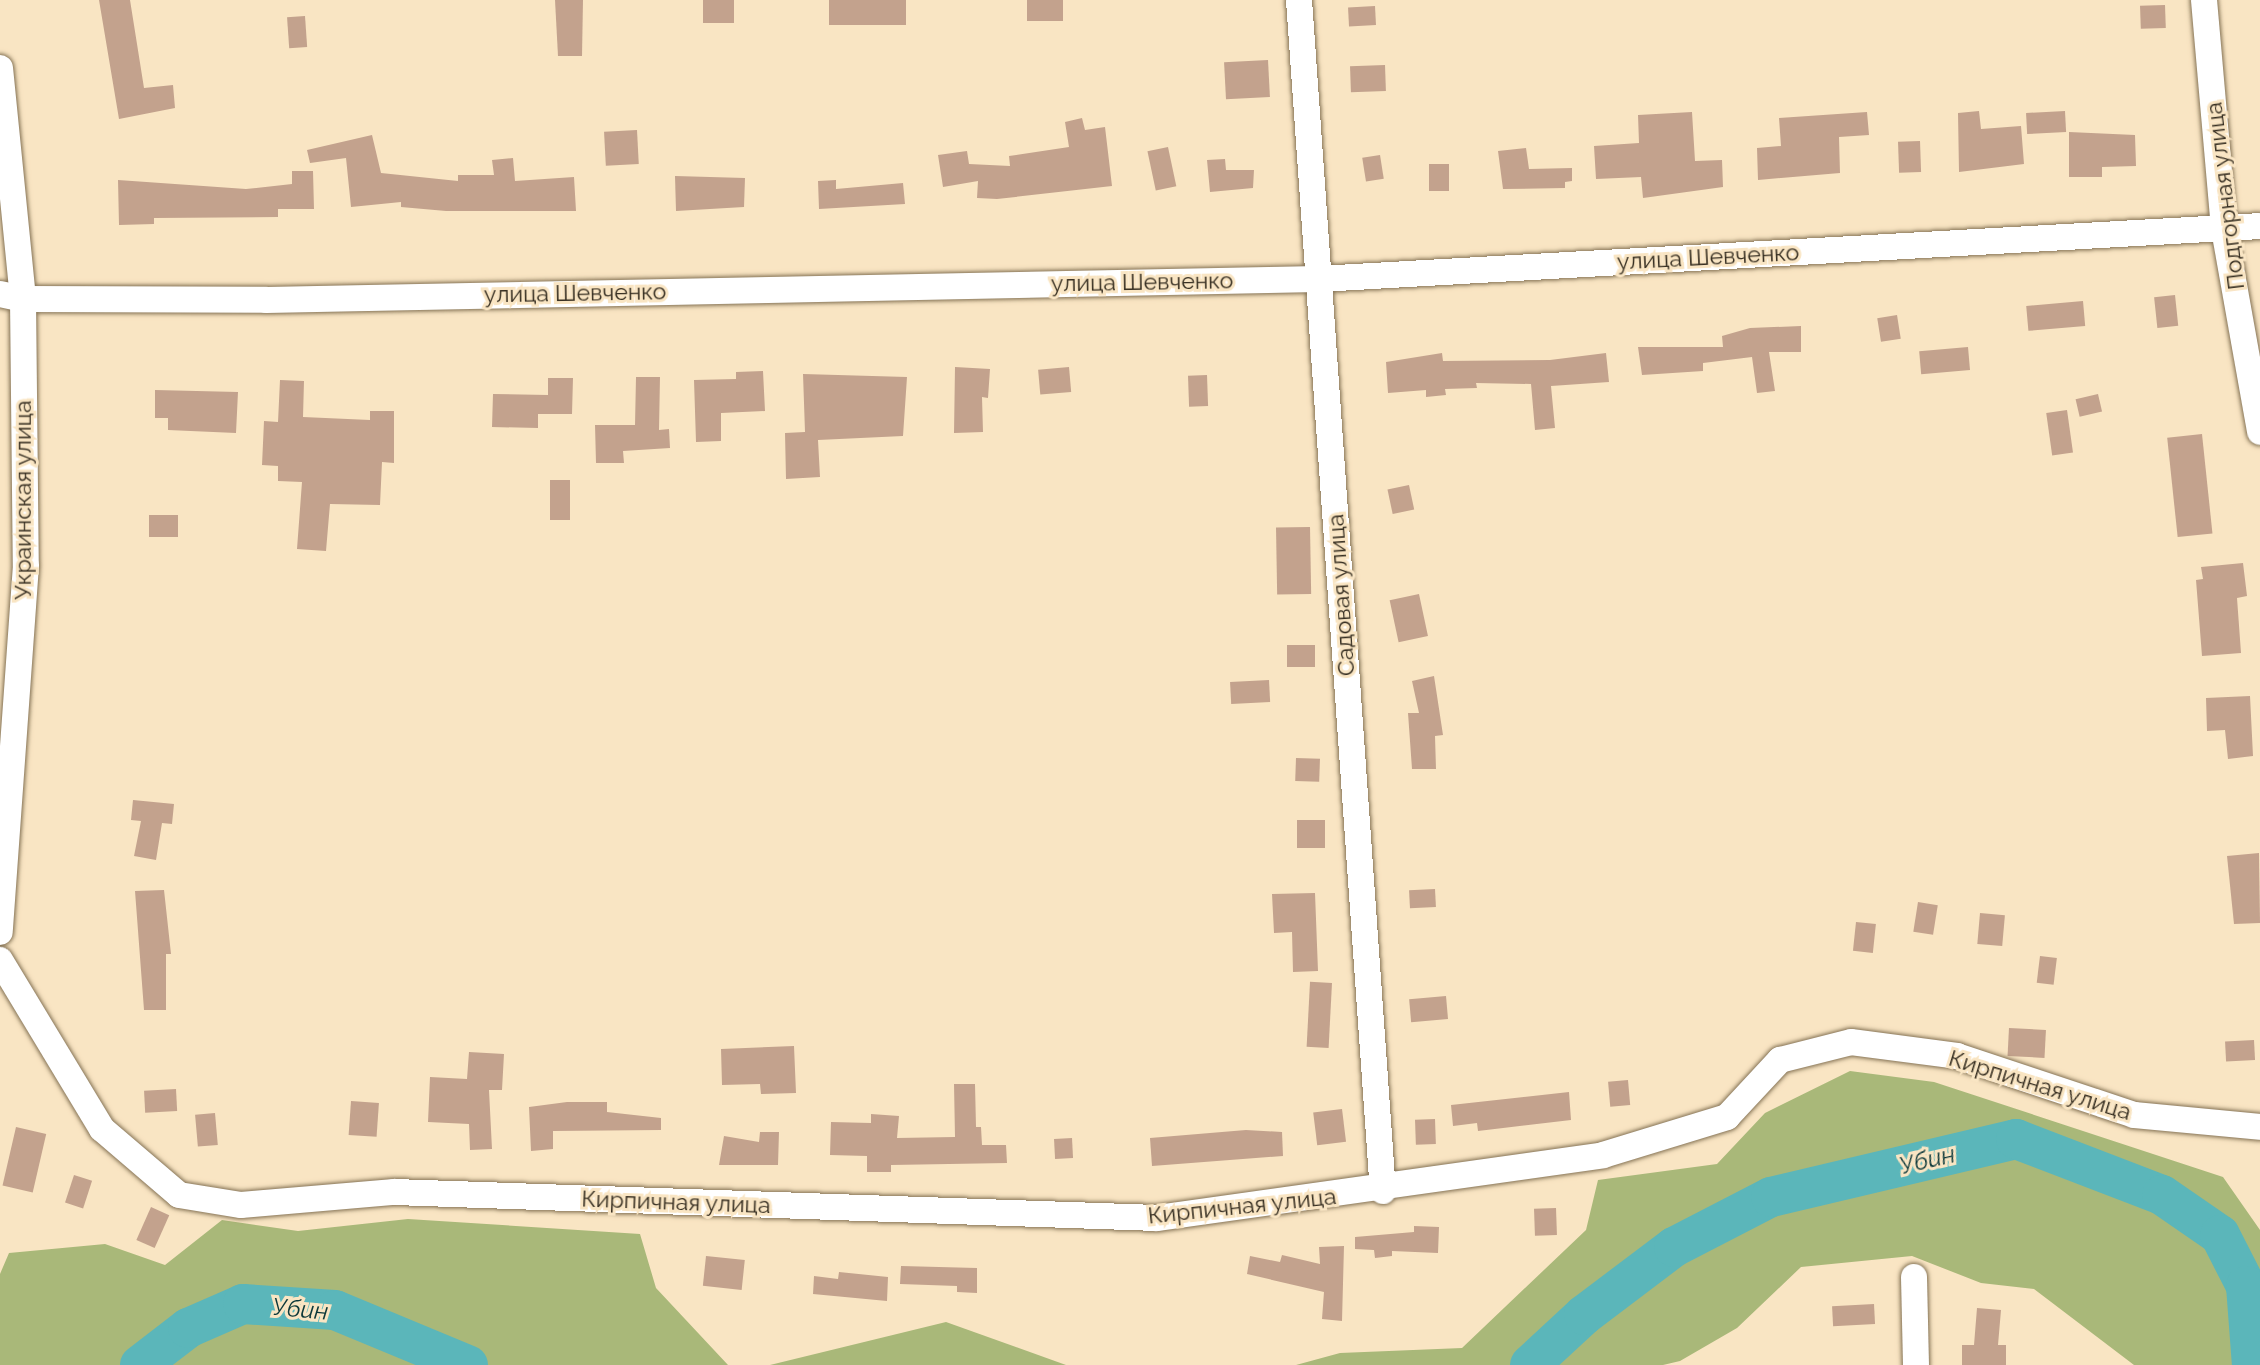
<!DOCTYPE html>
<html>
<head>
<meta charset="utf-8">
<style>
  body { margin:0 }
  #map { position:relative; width:2260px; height:1365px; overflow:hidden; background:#f9e5c3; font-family:Raleway,sans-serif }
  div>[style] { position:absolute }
  .forest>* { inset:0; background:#a9b879 }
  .river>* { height:40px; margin:-20px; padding:0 20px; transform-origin:20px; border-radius:20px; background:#5bb6ba }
  .building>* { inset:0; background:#c3a28d; transform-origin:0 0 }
  .roads { filter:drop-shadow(0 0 2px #857355) drop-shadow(0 0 2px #857355) }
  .minor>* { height:26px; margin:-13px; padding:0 13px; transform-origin:13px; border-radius:13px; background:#fff }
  span { translate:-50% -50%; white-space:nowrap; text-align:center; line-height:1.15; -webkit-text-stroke:6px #f9e5c3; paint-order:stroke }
  .street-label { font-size:23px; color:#362e21 }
  .water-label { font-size:24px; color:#0c383a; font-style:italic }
</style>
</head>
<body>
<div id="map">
  <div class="forest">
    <div style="clip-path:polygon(1850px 1071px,1934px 1082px,2223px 1177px,2260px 1230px,2260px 1365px,2134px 1365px,2034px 1289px,1981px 1283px,1912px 1256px,1801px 1267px,1737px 1328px,1680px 1361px,1663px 1365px,1296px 1365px,1340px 1353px,1462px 1348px,1586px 1230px,1598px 1180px,1717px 1164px,1765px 1113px)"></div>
    <div style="clip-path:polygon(408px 1219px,640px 1234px,656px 1288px,728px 1365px,0 1365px,0 1274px,9px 1253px,105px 1244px,165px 1265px,222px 1220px,298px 1231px)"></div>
    <div style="clip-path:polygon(946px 1322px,1066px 1365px,770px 1365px)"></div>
  </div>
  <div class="river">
    <div style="left:140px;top:1365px;width:61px;rotate:-37.6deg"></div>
    <div style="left:188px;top:1328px;width:60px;rotate:-23.6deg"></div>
    <div style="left:243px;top:1304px;width:92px;rotate:3.7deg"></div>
    <div style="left:335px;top:1310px;width:144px;rotate:22.5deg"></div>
    <div style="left:1530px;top:1365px;width:74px;rotate:-42.8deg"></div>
    <div style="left:1584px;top:1315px;width:113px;rotate:-37.1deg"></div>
    <div style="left:1674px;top:1247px;width:109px;rotate:-27.3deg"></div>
    <div style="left:1771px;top:1197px;width:252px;rotate:-13.3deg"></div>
    <div style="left:2016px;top:1139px;width:156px;rotate:21deg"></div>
    <div style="left:2162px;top:1195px;width:70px;rotate:34.6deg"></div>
    <div style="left:2220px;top:1235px;width:57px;rotate:63deg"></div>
    <div style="left:2246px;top:1286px;width:79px;rotate:85.7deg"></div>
  </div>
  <div class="building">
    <div style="clip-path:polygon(99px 0,130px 0,144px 88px,173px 85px,175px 108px,119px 119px)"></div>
    <div style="clip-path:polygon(555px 0,583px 0,582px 56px,558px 56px)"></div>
    <div style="left:703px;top:0;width:31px;height:23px"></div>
    <div style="left:829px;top:0;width:77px;height:25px"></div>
    <div style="left:1027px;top:0;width:36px;height:21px"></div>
    <div style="left:2165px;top:5px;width:23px;height:25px;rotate:88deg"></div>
    <div style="left:1375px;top:6px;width:19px;height:27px;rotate:87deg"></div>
    <div style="left:305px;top:16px;width:31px;height:18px;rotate:86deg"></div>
    <div style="left:1268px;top:60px;width:37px;height:44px;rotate:87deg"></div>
    <div style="left:1385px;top:65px;width:26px;height:35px;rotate:88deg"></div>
    <div style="clip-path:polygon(1979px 111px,1981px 129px,2021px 126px,2024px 164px,1959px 172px,1958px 113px)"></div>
    <div style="left:2065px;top:111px;width:21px;height:39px;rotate:87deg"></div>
    <div style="clip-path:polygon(1692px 112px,1695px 161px,1722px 160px,1723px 187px,1643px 198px,1641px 177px,1596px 179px,1594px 146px,1639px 143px,1638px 115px)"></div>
    <div style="clip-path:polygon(1867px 112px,1869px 135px,1839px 137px,1840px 173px,1758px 180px,1757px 148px,1781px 146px,1779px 118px)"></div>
    <div style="clip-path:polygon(1082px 118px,1085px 130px,1105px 127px,1112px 186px,997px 199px,977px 198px,978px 181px,943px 187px,938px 155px,967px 151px,969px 164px,1010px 166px,1009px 156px,1069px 147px,1065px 122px)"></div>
    <div style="left:637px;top:130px;width:34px;height:33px;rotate:87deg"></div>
    <div style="clip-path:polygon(2069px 132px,2135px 135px,2136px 166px,2102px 167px,2102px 177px,2069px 177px)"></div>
    <div style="clip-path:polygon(372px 135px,381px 173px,458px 181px,458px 175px,494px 175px,492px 160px,513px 158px,515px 181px,574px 177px,576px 211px,446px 211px,401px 207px,401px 202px,351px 207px,346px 158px,310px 163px,307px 150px)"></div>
    <div style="left:1920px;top:141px;width:31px;height:22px;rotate:88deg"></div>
    <div style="left:1168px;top:147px;width:40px;height:21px;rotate:78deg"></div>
    <div style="clip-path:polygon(1526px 148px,1529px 169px,1572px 168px,1572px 181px,1565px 182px,1565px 188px,1503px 189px,1498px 151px)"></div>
    <div style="left:1380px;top:155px;width:24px;height:18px;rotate:81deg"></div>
    <div style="clip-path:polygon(1225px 159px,1226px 170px,1254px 170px,1253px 188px,1210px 192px,1207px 160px)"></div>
    <div style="left:1429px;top:164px;width:20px;height:27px"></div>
    <div style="clip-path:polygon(292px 171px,313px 171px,314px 209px,278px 209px,278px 217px,154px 218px,154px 224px,119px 225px,118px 180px,246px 189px,292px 184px)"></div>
    <div style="clip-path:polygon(675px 176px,745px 178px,744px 207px,676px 211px)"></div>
    <div style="clip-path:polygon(836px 180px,836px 189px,903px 183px,905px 204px,819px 209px,818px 181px)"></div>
    <div style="left:2175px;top:295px;width:31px;height:21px;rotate:84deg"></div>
    <div style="left:2083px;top:301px;width:25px;height:57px;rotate:85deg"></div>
    <div style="left:1897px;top:315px;width:24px;height:20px;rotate:81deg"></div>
    <div style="clip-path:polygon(1801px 326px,1801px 352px,1769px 352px,1775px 391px,1757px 393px,1752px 357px,1703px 363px,1703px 371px,1642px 375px,1638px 347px,1723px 347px,1722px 336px,1750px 328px)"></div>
    <div style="left:1968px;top:347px;width:23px;height:49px;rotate:85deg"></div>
    <div style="clip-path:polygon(1442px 353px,1443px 361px,1550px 360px,1606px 353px,1609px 382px,1551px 386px,1555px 428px,1535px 430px,1531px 384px,1476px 383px,1477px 388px,1445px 389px,1446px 395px,1426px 397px,1426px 390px,1388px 393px,1386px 362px)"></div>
    <div style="clip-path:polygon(955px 367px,990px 369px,988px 398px,982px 397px,983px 432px,954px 433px)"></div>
    <div style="left:1069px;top:367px;width:25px;height:31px;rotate:85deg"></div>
    <div style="clip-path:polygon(763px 371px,765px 411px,721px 413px,721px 441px,696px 442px,694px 380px,736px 379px,736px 372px)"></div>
    <div style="clip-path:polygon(803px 374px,907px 377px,903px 436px,818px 440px,820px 477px,786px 479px,785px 433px,805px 432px)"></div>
    <div style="left:1207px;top:375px;width:31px;height:19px;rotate:88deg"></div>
    <div style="clip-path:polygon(636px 377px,660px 377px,659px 430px,669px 429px,670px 448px,623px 451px,624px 463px,596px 463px,595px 425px,635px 425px)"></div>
    <div style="clip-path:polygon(548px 378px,573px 378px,572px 414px,538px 414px,538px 428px,492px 427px,493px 394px,548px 395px)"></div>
    <div style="clip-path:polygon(280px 380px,304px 381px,303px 417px,370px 420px,370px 411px,394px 411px,394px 463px,382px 462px,380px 505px,330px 504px,326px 551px,297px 549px,302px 482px,278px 481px,278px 466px,262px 465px,264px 421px,278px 422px)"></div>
    <div style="clip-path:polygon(155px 390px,238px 392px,236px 433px,168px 430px,168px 418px,155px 418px)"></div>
    <div style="left:2098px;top:394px;width:18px;height:23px;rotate:77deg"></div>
    <div style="left:2067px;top:410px;width:43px;height:21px;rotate:82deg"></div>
    <div style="left:2202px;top:434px;width:100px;height:35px;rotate:84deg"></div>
    <div style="left:550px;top:480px;width:20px;height:40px"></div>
    <div style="left:1409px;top:485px;width:25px;height:22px;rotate:78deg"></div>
    <div style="left:149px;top:515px;width:29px;height:22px"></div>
    <div style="left:1310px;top:527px;width:67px;height:34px;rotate:89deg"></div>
    <div style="clip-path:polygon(2243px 563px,2247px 596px,2237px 598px,2241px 653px,2202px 656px,2196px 580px,2203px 579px,2201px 567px)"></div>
    <div style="left:1419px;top:594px;width:43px;height:30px;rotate:78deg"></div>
    <div style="left:1287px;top:645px;width:28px;height:22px"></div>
    <div style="clip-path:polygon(1434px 676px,1443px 735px,1435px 736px,1436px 769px,1412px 769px,1408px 713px,1419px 713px,1412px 681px)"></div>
    <div style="left:1269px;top:680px;width:22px;height:39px;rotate:87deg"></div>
    <div style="clip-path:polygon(2250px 696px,2253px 756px,2228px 759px,2225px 730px,2207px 731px,2206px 698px)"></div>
    <div style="left:1296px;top:758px;width:24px;height:23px;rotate:2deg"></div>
    <div style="clip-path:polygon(133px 800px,174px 804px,172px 824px,162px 823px,156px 860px,134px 856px,141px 821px,131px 820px)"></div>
    <div style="left:1297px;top:820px;width:28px;height:28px"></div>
    <div style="clip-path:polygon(2259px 853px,2260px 923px,2234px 924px,2227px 856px)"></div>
    <div style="left:1435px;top:889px;width:18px;height:26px;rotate:87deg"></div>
    <div style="clip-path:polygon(164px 890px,171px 954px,166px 954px,166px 1010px,144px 1010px,135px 891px)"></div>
    <div style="clip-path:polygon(1315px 893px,1318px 971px,1293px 972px,1292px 932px,1274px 933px,1272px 894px)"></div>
    <div style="left:1918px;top:902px;width:20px;height:30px;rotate:9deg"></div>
    <div style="left:1980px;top:913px;width:25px;height:31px;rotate:5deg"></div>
    <div style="left:1856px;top:922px;width:20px;height:29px;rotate:6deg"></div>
    <div style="left:2040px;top:956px;width:17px;height:27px;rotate:7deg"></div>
    <div style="left:1332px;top:983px;width:65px;height:22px;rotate:93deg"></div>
    <div style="left:1446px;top:996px;width:23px;height:37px;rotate:85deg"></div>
    <div style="left:2009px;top:1028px;width:37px;height:28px;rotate:3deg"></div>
    <div style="left:2254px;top:1040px;width:20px;height:29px;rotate:87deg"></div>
    <div style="clip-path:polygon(794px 1046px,796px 1093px,761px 1094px,760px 1084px,722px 1085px,721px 1049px)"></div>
    <div style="clip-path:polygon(469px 1052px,504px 1054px,502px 1090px,489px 1090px,492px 1149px,470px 1150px,469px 1124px,428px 1122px,430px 1077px,467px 1079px)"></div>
    <div style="left:1628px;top:1080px;width:25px;height:20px;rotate:85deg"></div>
    <div style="clip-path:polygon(954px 1084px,975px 1084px,976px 1127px,981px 1127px,982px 1145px,1006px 1145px,1007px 1163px,891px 1165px,891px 1172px,867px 1172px,867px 1156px,830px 1155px,831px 1122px,871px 1123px,871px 1114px,899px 1116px,897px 1138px,955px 1137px)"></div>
    <div style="left:176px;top:1089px;width:22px;height:32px;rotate:87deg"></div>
    <div style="clip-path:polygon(1569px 1092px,1571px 1120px,1478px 1131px,1477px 1123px,1453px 1126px,1451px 1105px)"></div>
    <div style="left:351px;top:1101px;width:28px;height:34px;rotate:4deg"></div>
    <div style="clip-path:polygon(567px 1102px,607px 1102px,607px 1112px,661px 1118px,661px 1130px,553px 1131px,553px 1149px,531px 1151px,529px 1107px)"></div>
    <div style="left:1342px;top:1109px;width:33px;height:29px;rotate:83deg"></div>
    <div style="left:215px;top:1113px;width:32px;height:20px;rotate:85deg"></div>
    <div style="left:1435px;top:1119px;width:25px;height:20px;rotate:88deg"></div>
    <div style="left:16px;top:1127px;width:31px;height:60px;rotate:13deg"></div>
    <div style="clip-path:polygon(1246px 1130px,1282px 1132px,1283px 1156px,1152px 1166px,1150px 1138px)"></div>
    <div style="clip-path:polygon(760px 1132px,779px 1132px,778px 1165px,719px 1165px,724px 1136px,759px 1142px)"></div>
    <div style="left:1072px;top:1138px;width:20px;height:18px;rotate:87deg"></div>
    <div style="left:74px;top:1175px;width:19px;height:29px;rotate:18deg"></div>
    <div style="left:151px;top:1207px;width:20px;height:36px;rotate:24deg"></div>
    <div style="left:1556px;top:1208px;width:27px;height:22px;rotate:88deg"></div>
    <div style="clip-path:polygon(1414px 1226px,1439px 1227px,1438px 1253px,1392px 1251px,1392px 1256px,1375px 1258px,1374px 1250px,1355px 1249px,1355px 1237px,1414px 1232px)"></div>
    <div style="clip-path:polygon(1344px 1246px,1342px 1321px,1322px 1319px,1324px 1292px,1247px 1274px,1250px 1256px,1280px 1262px,1282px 1255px,1320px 1264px,1319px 1247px)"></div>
    <div style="left:706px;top:1256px;width:39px;height:30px;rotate:6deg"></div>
    <div style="clip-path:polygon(901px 1266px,977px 1268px,977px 1293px,957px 1292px,957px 1286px,900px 1284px)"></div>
    <div style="clip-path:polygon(839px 1272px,888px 1277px,887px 1301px,813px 1294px,814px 1276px,838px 1279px)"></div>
    <div style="left:1874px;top:1304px;width:20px;height:42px;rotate:87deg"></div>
    <div style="clip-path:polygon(1977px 1308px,2001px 1310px,1998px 1345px,2006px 1345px,2006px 1365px,1962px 1365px,1962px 1345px,1974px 1345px)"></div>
  </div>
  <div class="roads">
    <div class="minor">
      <div style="left:1299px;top:0;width:1194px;rotate:85.97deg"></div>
      <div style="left:2204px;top:0;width:230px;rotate:85deg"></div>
      <div style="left:2224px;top:229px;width:206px;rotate:79.9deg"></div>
      <div style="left:0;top:68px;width:232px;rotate:84.3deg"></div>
      <div style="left:23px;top:299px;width:266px;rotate:89.4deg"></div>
      <div style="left:26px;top:565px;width:368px;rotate:94.1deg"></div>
      <div style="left:0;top:294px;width:24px;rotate:12deg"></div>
      <div style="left:23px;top:299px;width:243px;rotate:0.2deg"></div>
      <div style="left:266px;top:300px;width:1053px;rotate:-1.14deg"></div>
      <div style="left:1319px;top:279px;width:942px;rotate:-3.22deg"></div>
      <div style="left:0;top:960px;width:197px;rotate:58.9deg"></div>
      <div style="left:102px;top:1129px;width:101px;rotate:40.6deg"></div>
      <div style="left:179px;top:1195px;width:63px;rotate:9.2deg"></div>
      <div style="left:241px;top:1205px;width:154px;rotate:-4.9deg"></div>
      <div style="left:394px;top:1192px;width:763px;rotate:1.95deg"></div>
      <div style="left:1157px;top:1218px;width:450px;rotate:-8deg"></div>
      <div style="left:1603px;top:1155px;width:130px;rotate:-17deg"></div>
      <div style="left:1727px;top:1117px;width:78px;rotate:-47.1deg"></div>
      <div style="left:1780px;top:1060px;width:73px;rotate:-14.2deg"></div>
      <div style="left:1851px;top:1042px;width:107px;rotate:7.5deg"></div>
      <div style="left:1957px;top:1056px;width:187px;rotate:18.4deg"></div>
      <div style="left:2134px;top:1115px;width:127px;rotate:5.4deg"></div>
      <div style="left:1914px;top:1277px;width:88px;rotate:88.7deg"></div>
    </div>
  </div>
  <div class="street-label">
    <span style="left:2225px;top:196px;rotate:-97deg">Подгорная улица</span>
    <span style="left:1708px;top:257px;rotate:-3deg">улица Шевченко</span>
    <span style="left:1142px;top:282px;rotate:-1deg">улица Шевченко</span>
    <span style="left:575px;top:293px;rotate:-1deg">улица Шевченко</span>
    <span style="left:23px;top:500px;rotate:-90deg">Украинская улица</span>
    <span style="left:1341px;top:595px;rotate:-94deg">Садовая улица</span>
    <span style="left:2040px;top:1085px;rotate:17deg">Кирпичная улица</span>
    <span style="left:676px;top:1202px;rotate:2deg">Кирпичная улица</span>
    <span style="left:1242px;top:1206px;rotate:-6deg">Кирпичная улица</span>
  </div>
  <div class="water-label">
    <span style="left:1927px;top:1160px;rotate:-13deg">Убин</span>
    <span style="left:300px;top:1309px;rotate:5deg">Убин</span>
  </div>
</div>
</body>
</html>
